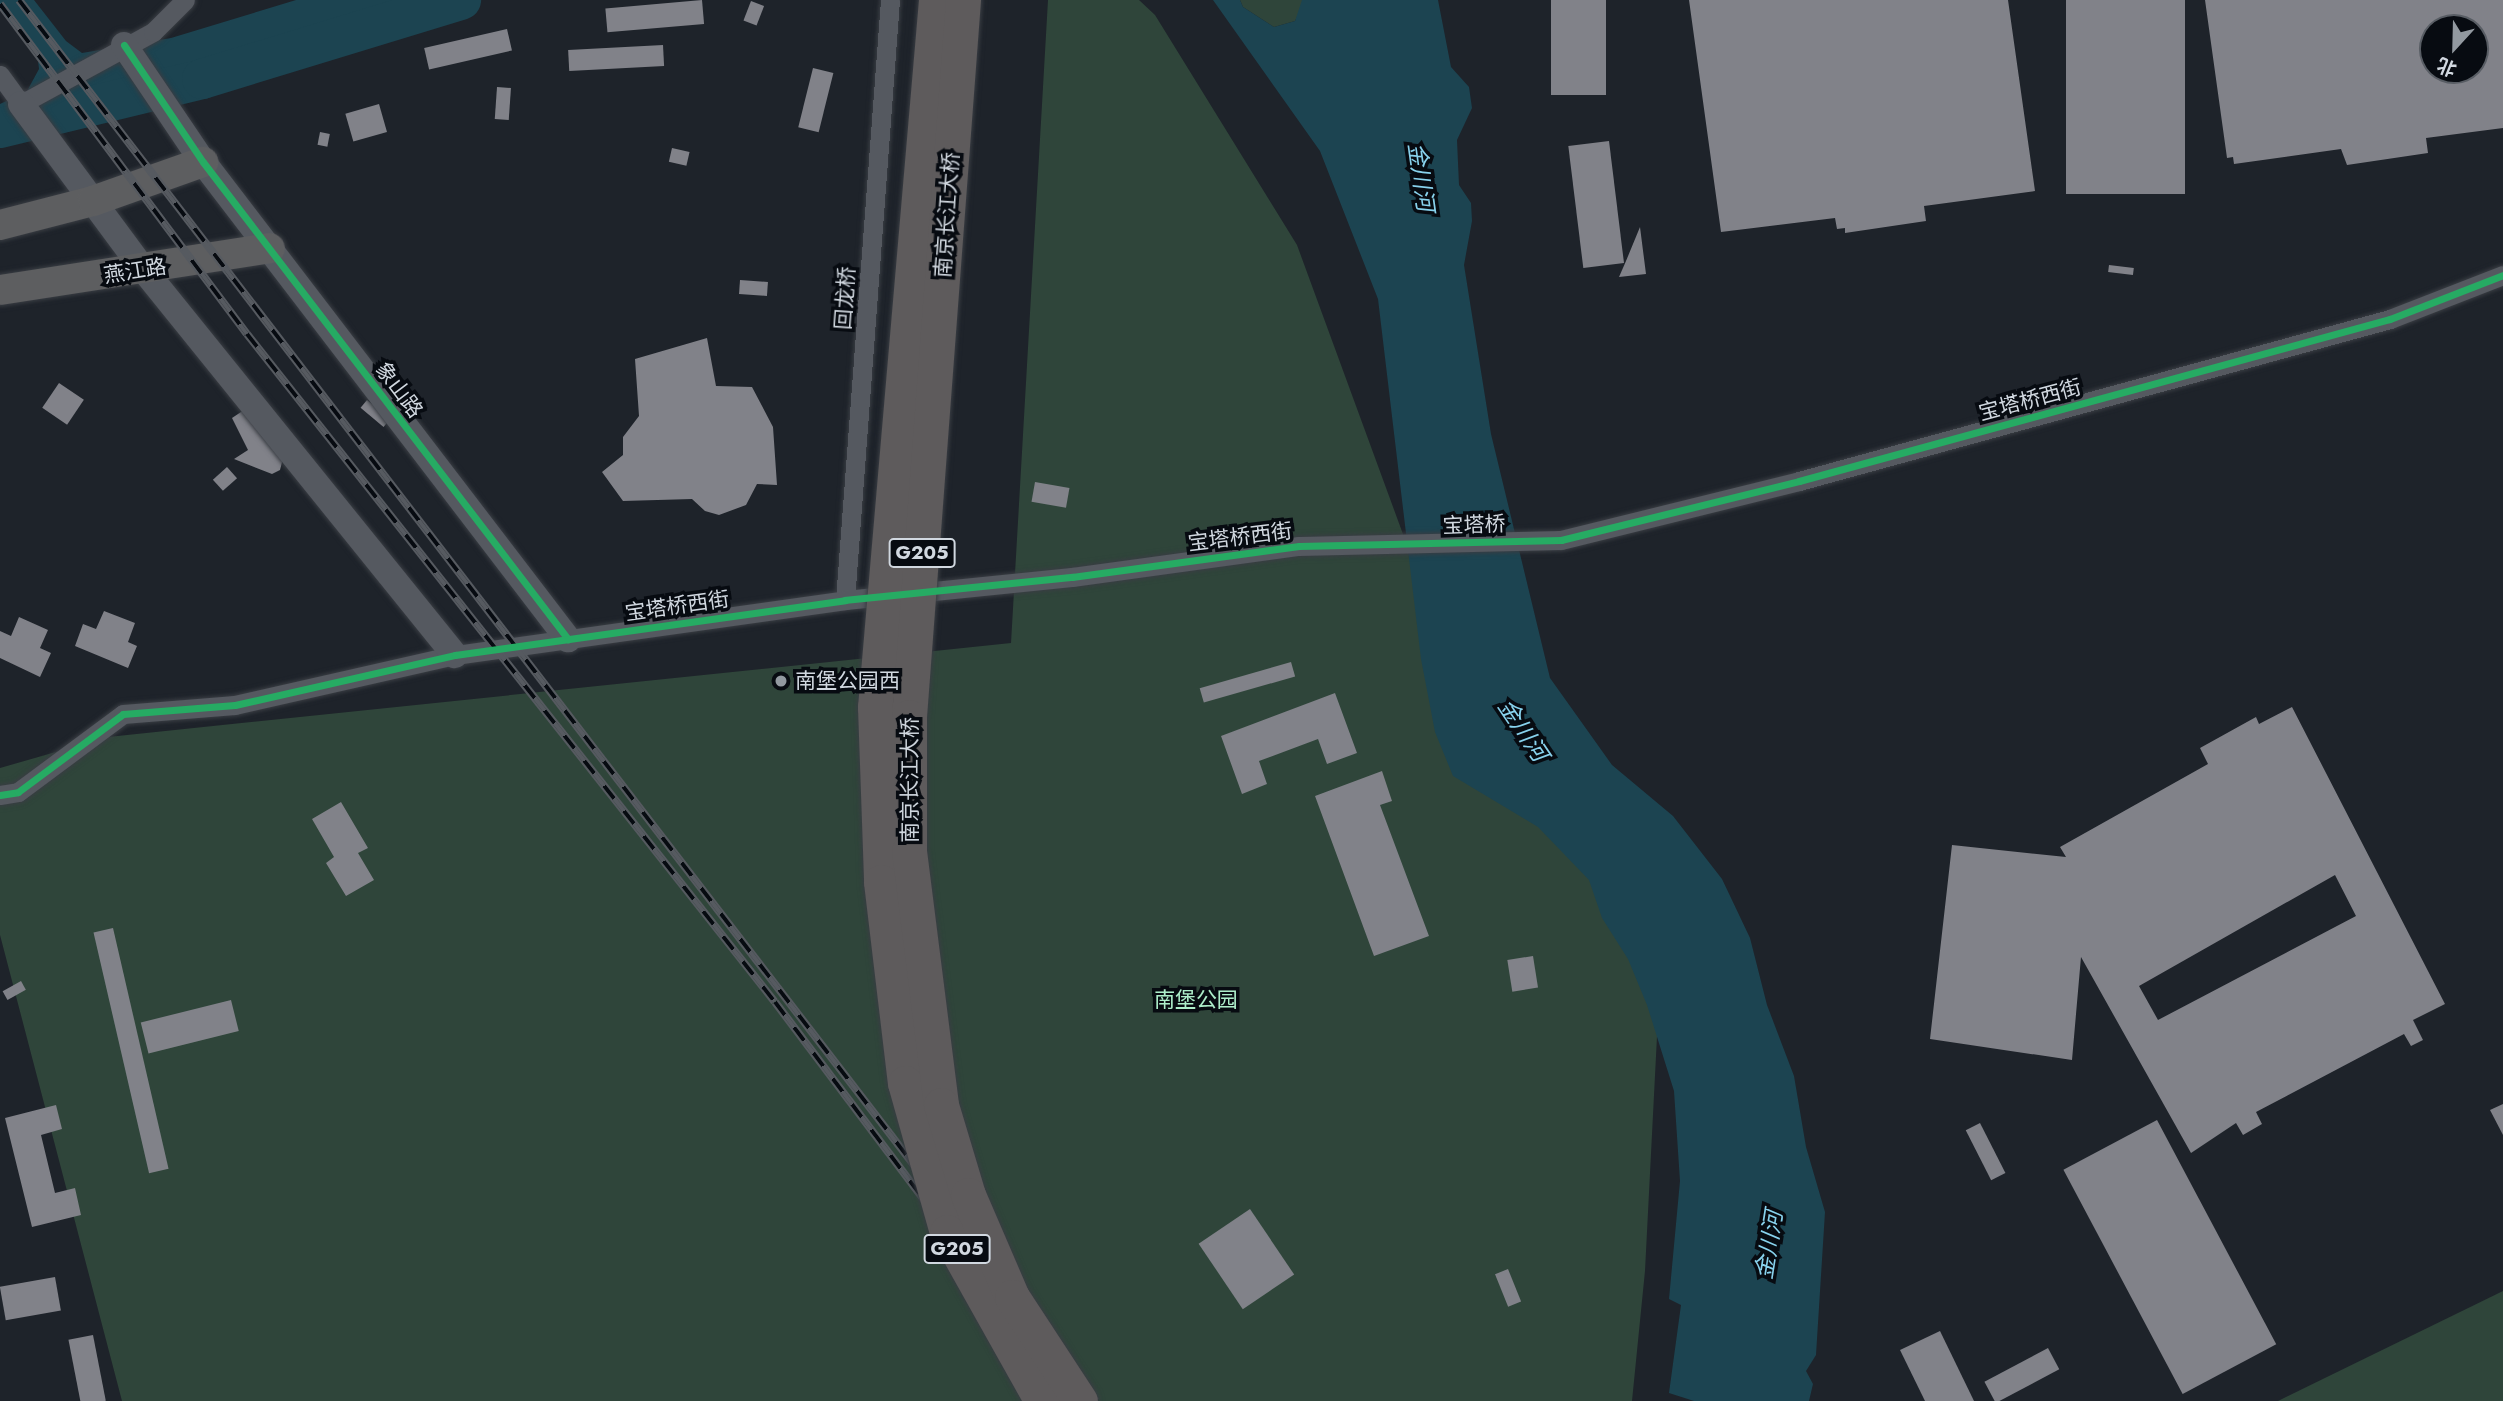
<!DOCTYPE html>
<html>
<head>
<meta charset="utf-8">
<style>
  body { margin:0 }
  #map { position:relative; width:2503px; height:1401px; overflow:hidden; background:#1e232a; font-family:Jost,"Noto Sans SC",sans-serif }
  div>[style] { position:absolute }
  .green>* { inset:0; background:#2f453a }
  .water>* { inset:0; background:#1c4451 }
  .river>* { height:40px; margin:-20px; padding:0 20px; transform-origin:20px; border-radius:20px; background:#1c4451 }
  .building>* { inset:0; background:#818289; transform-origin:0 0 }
  .roads { filter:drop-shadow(0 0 2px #393d43) drop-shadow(0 0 2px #393d43) }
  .street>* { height:19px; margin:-9.5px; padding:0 9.5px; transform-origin:9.5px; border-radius:9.5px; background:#555960 }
  .secondary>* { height:26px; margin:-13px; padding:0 13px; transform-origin:13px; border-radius:13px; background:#555960 }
  .primary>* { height:30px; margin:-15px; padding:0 15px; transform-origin:15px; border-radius:15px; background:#5d5e60 }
  .rail>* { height:8px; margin-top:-4px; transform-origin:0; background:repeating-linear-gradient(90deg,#070b11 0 16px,#565a60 0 32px); box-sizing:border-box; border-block:2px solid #565a60 }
  .bridges { filter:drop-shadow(0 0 2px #393d43) drop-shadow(0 0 2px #393d43) }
  .highway-bridge>* { height:35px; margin:-17.5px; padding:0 17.5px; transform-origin:17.5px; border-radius:17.5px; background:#5e5b5c }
  .cycleway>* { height:7px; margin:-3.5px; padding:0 3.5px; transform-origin:3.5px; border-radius:3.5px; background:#26ab63 }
  .dots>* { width:19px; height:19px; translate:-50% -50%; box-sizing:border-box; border:4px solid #070b11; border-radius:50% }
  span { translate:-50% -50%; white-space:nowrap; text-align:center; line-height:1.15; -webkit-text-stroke:7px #070b11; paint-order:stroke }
  .shield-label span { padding:2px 5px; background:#070b11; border:2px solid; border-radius:5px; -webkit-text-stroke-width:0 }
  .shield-label { font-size:19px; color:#d1d8e0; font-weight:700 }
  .street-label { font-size:21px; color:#d1d8e0 }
  .poi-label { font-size:21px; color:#d1d8e0 }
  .left { translate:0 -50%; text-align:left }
  .park-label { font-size:21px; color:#adeeca }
  .water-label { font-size:23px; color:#88d2ed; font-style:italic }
  .north { position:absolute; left:2419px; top:14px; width:70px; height:70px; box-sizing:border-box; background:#070b11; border:2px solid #585d64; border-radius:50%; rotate:202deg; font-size:19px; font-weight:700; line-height:28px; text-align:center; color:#d1d8e0 }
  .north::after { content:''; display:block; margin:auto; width:24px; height:32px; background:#9299a0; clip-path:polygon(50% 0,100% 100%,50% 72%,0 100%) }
</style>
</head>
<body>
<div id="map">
  <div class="green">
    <div style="clip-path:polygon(1048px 0,1139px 0,1155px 15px,1297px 245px,1433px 616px,1660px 978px,1645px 1271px,1632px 1401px,122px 1401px,0 935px,0 768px,108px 737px,1011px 643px)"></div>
    <div style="clip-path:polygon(1240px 0,1302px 0,1303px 5px,1295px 21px,1274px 27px,1243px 7px)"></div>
    <div style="clip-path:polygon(2503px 1291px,2503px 1401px,2278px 1401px)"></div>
  </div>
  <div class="water">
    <div style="clip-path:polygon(0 0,34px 0,66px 41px,82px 53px,171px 38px,296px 0,415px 0,0 137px,0 104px,27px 91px,39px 69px,37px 52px,0 10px)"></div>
    <div style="clip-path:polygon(1213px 0,1240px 0,1243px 7px,1274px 27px,1295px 21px,1302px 0,1438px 0,1451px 67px,1469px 87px,1472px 108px,1457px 140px,1459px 185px,1471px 203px,1472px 221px,1464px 265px,1491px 434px,1550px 678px,1612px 765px,1673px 816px,1722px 879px,1750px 938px,1767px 1005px,1794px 1076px,1806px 1147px,1825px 1212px,1816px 1355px,1806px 1371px,1813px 1384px,1809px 1401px,1694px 1401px,1669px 1393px,1681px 1305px,1669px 1299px,1680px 1181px,1674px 1091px,1647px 1005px,1628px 959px,1602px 918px,1589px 880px,1538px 827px,1453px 776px,1435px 732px,1421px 659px,1378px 299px,1320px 151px)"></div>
  </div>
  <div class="river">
    <div style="left:0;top:128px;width:208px;rotate:-13.6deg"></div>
    <div style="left:202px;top:79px;width:271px;rotate:-17deg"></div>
  </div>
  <div class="building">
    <div style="left:702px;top:0;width:24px;height:97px;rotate:85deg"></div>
    <div style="left:1551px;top:0;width:55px;height:95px"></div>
    <div style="clip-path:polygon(1689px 0,2008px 0,2035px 191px,1924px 206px,1926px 221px,1845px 233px,1845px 228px,1837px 229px,1835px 218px,1721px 232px)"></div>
    <div style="left:2066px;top:0;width:119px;height:194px"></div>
    <div style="clip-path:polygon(evenodd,2205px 0,2503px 0,2503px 128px,2426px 138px,2428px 153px,2347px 165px,2341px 149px,2234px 164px,2233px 157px,2227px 158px,2205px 0,2433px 28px,2475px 28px,2475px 70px,2433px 70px,2433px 28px)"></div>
    <div style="left:751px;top:1px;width:14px;height:21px;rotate:21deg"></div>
    <div style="left:507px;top:29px;width:22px;height:85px;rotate:77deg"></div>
    <div style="left:663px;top:45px;width:21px;height:95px;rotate:87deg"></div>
    <div style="left:813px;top:68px;width:21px;height:61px;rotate:14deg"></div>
    <div style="left:497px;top:87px;width:14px;height:32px;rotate:4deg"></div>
    <div style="left:379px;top:104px;width:29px;height:35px;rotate:74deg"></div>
    <div style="left:320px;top:132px;width:10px;height:13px;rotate:11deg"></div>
    <div style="left:1609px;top:141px;width:123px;height:41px;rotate:83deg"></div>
    <div style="left:672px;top:148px;width:18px;height:14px;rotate:13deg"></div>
    <div style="clip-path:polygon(1640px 227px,1646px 274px,1619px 277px,1626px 261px)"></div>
    <div style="left:2109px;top:265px;width:25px;height:7px;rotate:7deg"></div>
    <div style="left:740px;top:280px;width:28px;height:14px;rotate:4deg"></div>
    <div style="clip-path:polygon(707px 338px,716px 386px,752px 387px,773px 427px,777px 485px,757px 484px,746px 505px,719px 515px,705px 511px,692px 499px,623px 501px,602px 472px,623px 455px,623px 437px,639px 416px,635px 359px)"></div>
    <div style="left:59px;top:383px;width:30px;height:30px;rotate:34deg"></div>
    <div style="left:367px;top:400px;width:30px;height:10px;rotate:40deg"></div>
    <div style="clip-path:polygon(256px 402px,286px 447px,280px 470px,272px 474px,234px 459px,248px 450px,232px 418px)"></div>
    <div style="left:227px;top:467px;width:15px;height:19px;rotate:48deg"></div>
    <div style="left:1035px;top:482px;width:35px;height:20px;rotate:10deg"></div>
    <div style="clip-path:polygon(104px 611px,135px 623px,128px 642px,137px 646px,128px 668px,75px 646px,83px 624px,96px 629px)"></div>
    <div style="clip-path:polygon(19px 617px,48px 630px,40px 648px,51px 653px,40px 677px,0 658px,0 631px,11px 636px)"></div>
    <div style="left:1291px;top:662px;width:15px;height:95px;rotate:74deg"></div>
    <div style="clip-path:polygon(1335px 693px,1357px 753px,1327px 764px,1318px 739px,1259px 761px,1267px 784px,1242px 794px,1221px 736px)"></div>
    <div style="clip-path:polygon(evenodd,2292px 707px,2445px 1004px,2413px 1020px,2423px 1040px,2411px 1046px,2404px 1034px,2256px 1112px,2262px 1124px,2243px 1135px,2236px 1123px,2191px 1153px,2081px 957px,2072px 1060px,1930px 1039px,1952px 845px,2066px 857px,2060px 847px,2208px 764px,2200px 748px,2256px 717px,2259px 724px,2292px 707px,2335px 875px,2356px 916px,2158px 1020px,2139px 986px,2335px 875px)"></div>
    <div style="clip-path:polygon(1382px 771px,1392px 801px,1380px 805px,1429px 936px,1374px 956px,1315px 796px)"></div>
    <div style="clip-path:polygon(341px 802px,368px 848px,358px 853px,374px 880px,346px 896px,326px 863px,334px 857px,312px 819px)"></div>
    <div style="left:113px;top:928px;width:247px;height:20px;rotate:77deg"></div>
    <div style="left:1533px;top:956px;width:32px;height:26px;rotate:81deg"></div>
    <div style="left:21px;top:981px;width:10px;height:21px;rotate:61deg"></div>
    <div style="left:231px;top:1000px;width:32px;height:93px;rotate:76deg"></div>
    <div style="clip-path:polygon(2503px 1104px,2503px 1135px,2490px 1110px)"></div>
    <div style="clip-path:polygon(56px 1105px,62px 1129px,41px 1135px,55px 1193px,75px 1188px,81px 1215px,32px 1227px,5px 1118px)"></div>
    <div style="left:2157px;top:1120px;width:254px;height:106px;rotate:62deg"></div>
    <div style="left:1980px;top:1123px;width:56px;height:16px;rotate:63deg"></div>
    <div style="left:1250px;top:1209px;width:79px;height:62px;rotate:56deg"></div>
    <div style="left:1508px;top:1269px;width:35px;height:14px;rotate:68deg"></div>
    <div style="left:55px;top:1277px;width:34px;height:56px;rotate:80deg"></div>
    <div style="clip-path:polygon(1940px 1331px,1974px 1401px,1925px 1401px,1900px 1350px)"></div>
    <div style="left:93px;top:1335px;width:67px;height:25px;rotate:79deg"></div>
    <div style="left:2048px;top:1348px;width:24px;height:72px;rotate:62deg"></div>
  </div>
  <div class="roads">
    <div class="street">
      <div style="left:0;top:75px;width:36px;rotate:54deg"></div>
      <div style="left:21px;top:104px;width:150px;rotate:-28.6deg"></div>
      <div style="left:153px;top:32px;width:45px;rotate:-45deg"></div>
      <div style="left:845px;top:600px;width:602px;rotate:-85.71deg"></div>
      <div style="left:0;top:795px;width:18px;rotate:-9deg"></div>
      <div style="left:18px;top:792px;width:131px;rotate:-36.6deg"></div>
      <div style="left:123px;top:714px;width:112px;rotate:-4.6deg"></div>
      <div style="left:235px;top:705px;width:226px;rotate:-12.8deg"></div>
      <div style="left:455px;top:655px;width:394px;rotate:-8deg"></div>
      <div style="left:845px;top:600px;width:228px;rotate:-5.8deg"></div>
      <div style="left:1072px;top:577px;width:229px;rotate:-7.8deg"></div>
      <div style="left:1299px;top:546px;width:262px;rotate:-1.3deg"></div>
      <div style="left:1561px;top:540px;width:245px;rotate:-13.9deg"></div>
      <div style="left:1799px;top:481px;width:613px;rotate:-15.33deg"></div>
      <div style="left:2390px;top:319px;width:121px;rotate:-21.3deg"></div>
    </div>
    <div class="secondary">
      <div style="left:124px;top:45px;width:141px;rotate:56deg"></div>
      <div style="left:203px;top:162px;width:601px;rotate:52.58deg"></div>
      <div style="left:21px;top:104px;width:207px;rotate:53.5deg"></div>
      <div style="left:144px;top:270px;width:495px;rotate:51.1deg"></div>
    </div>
    <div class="primary">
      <div style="left:0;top:225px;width:96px;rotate:-14.5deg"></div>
      <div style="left:93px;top:201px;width:117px;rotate:-19.5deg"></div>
      <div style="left:0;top:290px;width:273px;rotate:-8.8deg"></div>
    </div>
  </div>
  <div class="rail">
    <div style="left:19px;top:0;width:1767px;rotate:52.47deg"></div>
    <div style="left:0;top:4px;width:412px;rotate:53.2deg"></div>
    <div style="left:247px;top:334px;width:851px;rotate:51.68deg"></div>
    <div style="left:775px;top:1002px;width:500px;rotate:53deg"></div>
  </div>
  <div class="bridges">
    <div class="highway-bridge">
      <div style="left:936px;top:0;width:710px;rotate:94.93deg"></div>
      <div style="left:875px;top:707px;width:175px;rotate:88deg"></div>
      <div style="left:881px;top:882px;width:202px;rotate:83.2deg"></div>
      <div style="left:905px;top:1083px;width:155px;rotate:74.3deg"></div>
      <div style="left:947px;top:1232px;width:194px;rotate:60.7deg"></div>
      <div style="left:963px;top:0;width:719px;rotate:94.31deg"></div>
      <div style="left:909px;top:717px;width:134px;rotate:90deg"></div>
      <div style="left:909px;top:851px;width:256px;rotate:82.8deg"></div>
      <div style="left:941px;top:1105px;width:94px;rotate:73.3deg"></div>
      <div style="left:968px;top:1195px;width:111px;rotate:66.7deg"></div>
      <div style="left:1012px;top:1297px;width:124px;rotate:56.8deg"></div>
    </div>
  </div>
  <div class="cycleway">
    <div style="left:124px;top:45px;width:141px;rotate:56deg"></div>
    <div style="left:203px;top:162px;width:601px;rotate:52.58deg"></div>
    <div style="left:0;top:795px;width:18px;rotate:-9deg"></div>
    <div style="left:18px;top:792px;width:131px;rotate:-36.6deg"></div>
    <div style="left:123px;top:714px;width:112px;rotate:-4.6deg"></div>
    <div style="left:235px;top:705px;width:226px;rotate:-12.8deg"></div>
    <div style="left:455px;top:655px;width:394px;rotate:-8deg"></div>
    <div style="left:845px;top:600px;width:228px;rotate:-5.8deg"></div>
    <div style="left:1072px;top:577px;width:229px;rotate:-7.8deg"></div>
    <div style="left:1299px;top:546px;width:262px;rotate:-1.3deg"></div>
    <div style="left:1561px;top:540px;width:245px;rotate:-13.9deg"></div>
    <div style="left:1799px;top:481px;width:613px;rotate:-15.33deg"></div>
    <div style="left:2390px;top:319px;width:121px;rotate:-21.3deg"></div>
  </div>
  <div class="dots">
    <div style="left:781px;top:681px;background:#9299a0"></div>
  </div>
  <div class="shield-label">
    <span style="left:922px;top:553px">G205</span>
    <span style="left:957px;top:1249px">G205</span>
  </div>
  <div class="street-label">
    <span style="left:947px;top:215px;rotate:-86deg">南京长江大桥</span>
    <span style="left:135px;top:271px;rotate:-9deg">燕江路</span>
    <span style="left:845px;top:298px;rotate:-86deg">回龙桥</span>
    <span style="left:399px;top:390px;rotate:53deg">象山路</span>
    <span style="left:2030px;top:400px;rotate:-15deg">宝塔桥西街</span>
    <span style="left:1474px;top:525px;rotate:-2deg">宝塔桥</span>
    <span style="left:1240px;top:537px;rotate:-7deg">宝塔桥西街</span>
    <span style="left:677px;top:606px;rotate:-8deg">宝塔桥西街</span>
    <span style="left:910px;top:780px;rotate:-90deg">南京长江大桥</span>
  </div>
  <div class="poi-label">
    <span class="left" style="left:795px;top:681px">南堡公园西</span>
  </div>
  <div class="park-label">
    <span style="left:1196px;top:1000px">南堡公园</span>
  </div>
  <div class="water-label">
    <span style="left:1421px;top:177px;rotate:82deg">金川河</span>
    <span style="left:1523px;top:730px;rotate:56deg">金川河</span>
    <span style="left:1769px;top:1245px;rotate:-81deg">金川河</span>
  </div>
  <div class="north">北</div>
</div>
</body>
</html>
